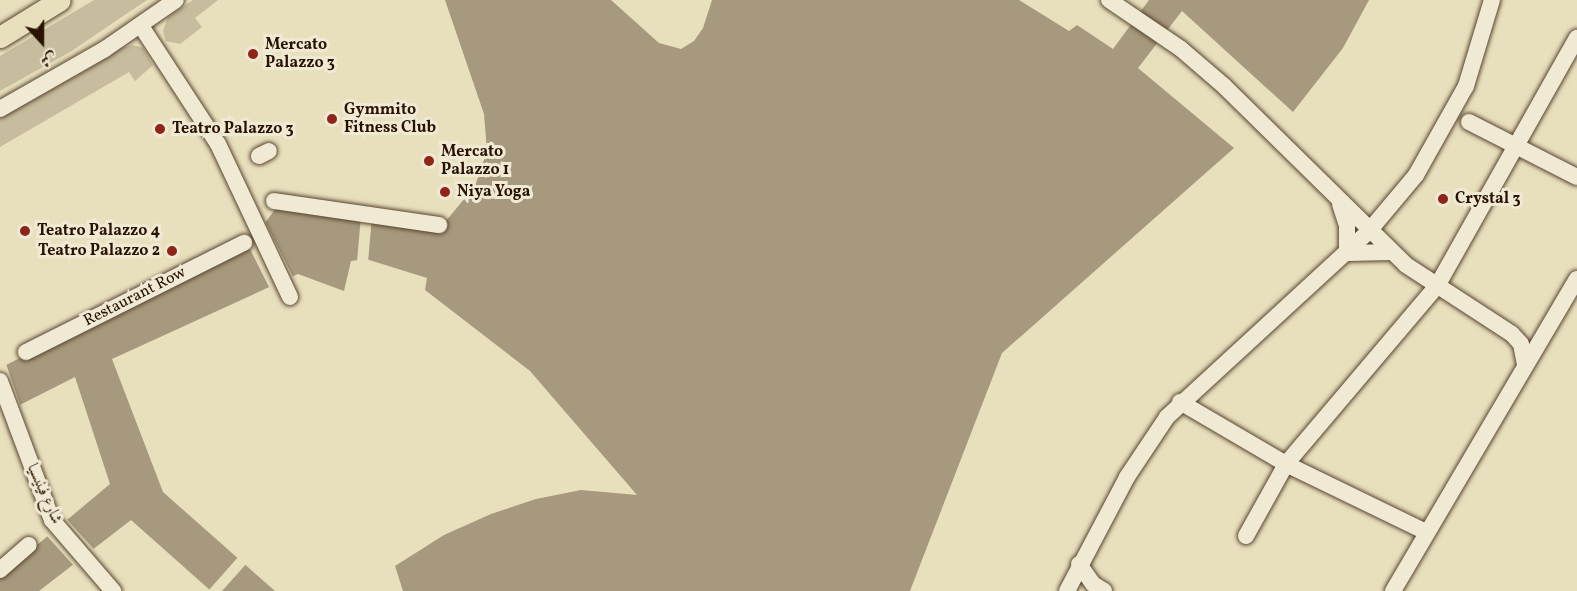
<!DOCTYPE html>
<html>
<head>
<meta charset="utf-8">
<style>
  body { margin:0 }
  #map { position:relative; width:1577px; height:591px; overflow:hidden; background:#e8dfbd; font-family:Vollkorn,Amiri,serif }
  div>[style] { position:absolute }
  .green>* { inset:0; background:#c7bc9d }
  .water>* { inset:0; background:#a7997d }
  .pier>* { inset:0; background:#e8dfbd; transform-origin:0 0 }
  .roads { filter:drop-shadow(0 0 2px #58452f) drop-shadow(0 0 2px #58452f) }
  .minor>* { height:16px; margin:-8px; padding:0 8px; transform-origin:8px; border-radius:8px; background:#f0ead4 }
  .major>* { height:21px; margin:-10.5px; padding:0 10.5px; transform-origin:10.5px; border-radius:10.5px; background:#e8dfbd }
  .dots>* { width:16px; height:16px; translate:-50% -50%; box-sizing:border-box; border:3px solid #f0ead4; border-radius:50% }
  span { translate:-50% -50%; white-space:nowrap; text-align:center; line-height:1.15; -webkit-text-stroke:6px #f0ead4; paint-order:stroke }
  .poi-label { font-size:16px; color:#281200; font-weight:700 }
  .left { translate:0 -50%; text-align:left }
  .right { translate:-100% -50%; text-align:right }
  .street-label { font-size:16px; color:#281200 }
  .north { position:absolute; left:12px; top:12px; width:60px; height:60px; -webkit-text-stroke:4px #f0ead4; paint-order:stroke; rotate:159deg; font-size:16px; font-weight:700; line-height:24px; text-align:center; color:#281200 }
  .north::after { content:''; display:block; margin:auto; width:21px; height:27px; background:#281200; clip-path:polygon(50% 0,100% 100%,50% 72%,0 100%) }
</style>
</head>
<body>
<div id="map">
  <div class="green">
    <div style="clip-path:polygon(94px 0,147px 0,70px 52px,0 91px,0 56px)"></div>
    <div style="clip-path:polygon(193px 0,218px 0,195px 18px,202px 27px,180px 44px,166px 41px,163px 31px,168px 17px)"></div>
    <div style="clip-path:polygon(133px 45px,143px 48px,153px 65px,135px 81px,129px 72px,0 147px,0 115px,115px 50px)"></div>
  </div>
  <div class="water">
    <div style="clip-path:polygon(445px 0,611px 0,659px 43px,681px 49px,694px 41px,703px 28px,712px 0,1019px 0,1069px 31px,1077px 25px,1113px 49px,1149px 0,1369px 0,1343px 48px,1293px 112px,1182px 11px,1138px 68px,1234px 148px,1002px 353px,910px 591px,403px 591px,395px 566px,444px 535px,491px 514px,536px 499px,581px 490px,637px 495px,530px 371px,425px 290px,427px 278px,366px 259px,351px 261px,344px 291px,298px 274px,112px 359px,163px 492px,275px 591px,211px 591px,131px 520px,39px 591px,0 591px,0 576px,110px 484px,75px 377px,0 415px,0 368px,251px 242px,279px 204px,445px 222px,475px 186px,487px 151px,484px 114px)"></div>
  </div>
  <div class="pier">
    <div style="left:361px;top:216px;width:11px;height:48px;rotate:5deg"></div>
    <div style="clip-path:polygon(264px 219px,294px 279px,270px 289px,246px 241px)"></div>
    <div style="clip-path:polygon(5px 361px,21px 407px,0 418px,0 364px)"></div>
    <div style="left:64px;top:516px;width:47px;height:26px;rotate:48deg"></div>
    <div style="clip-path:polygon(239px 556px,247px 563px,222px 591px,208px 591px)"></div>
  </div>
  <div class="roads">
    <div class="minor">
      <div style="left:1109px;top:0;width:87px;rotate:34.2deg"></div>
      <div style="left:1181px;top:49px;width:57px;rotate:40.7deg"></div>
      <div style="left:1224px;top:86px;width:255px;rotate:44.5deg"></div>
      <div style="left:1406px;top:265px;width:126px;rotate:33.1deg"></div>
      <div style="left:1512px;top:334px;width:13px;rotate:48deg"></div>
      <div style="left:1521px;top:344px;width:20px;rotate:79deg"></div>
      <div style="left:141px;top:26px;width:141px;rotate:56.9deg"></div>
      <div style="left:218px;top:144px;width:169px;rotate:64.8deg"></div>
      <div style="left:0;top:109px;width:121px;rotate:-29.7deg"></div>
      <div style="left:105px;top:49px;width:86px;rotate:-34.6deg"></div>
      <div style="left:1469px;top:122px;width:121px;rotate:27deg"></div>
      <div style="left:259px;top:156px;width:11px;rotate:-27deg"></div>
      <div style="left:274px;top:201px;width:167px;rotate:8.3deg"></div>
      <div style="left:1340px;top:204px;width:22px;rotate:72deg"></div>
      <div style="left:1347px;top:225px;width:28px;rotate:90deg"></div>
      <div style="left:1347px;top:253px;width:45px;rotate:-1.3deg"></div>
      <div style="left:26px;top:352px;width:244px;rotate:-26.6deg"></div>
      <div style="left:0;top:381px;width:148px;rotate:69.5deg"></div>
      <div style="left:52px;top:520px;width:94px;rotate:49.3deg"></div>
      <div style="left:1180px;top:402px;width:123px;rotate:30.3deg"></div>
      <div style="left:1286px;top:464px;width:156px;rotate:25.9deg"></div>
      <div style="left:1246px;top:536px;width:82px;rotate:-60.9deg"></div>
      <div style="left:1286px;top:464px;width:233px;rotate:-49.7deg"></div>
      <div style="left:1437px;top:286px;width:285px;rotate:-60.6deg"></div>
      <div style="left:1079px;top:564px;width:24px;rotate:55deg"></div>
      <div style="left:1093px;top:584px;width:13px;rotate:32deg"></div>
      <div style="left:0;top:570px;width:38px;rotate:-41deg"></div>
      <div style="left:1067px;top:591px;width:129px;rotate:-62.2deg"></div>
      <div style="left:1127px;top:477px;width:72px;rotate:-56.3deg"></div>
      <div style="left:1167px;top:417px;width:275px;rotate:-42.6deg"></div>
      <div style="left:1369px;top:231px;width:73px;rotate:-50deg"></div>
      <div style="left:1416px;top:175px;width:102px;rotate:-60.7deg"></div>
      <div style="left:1466px;top:86px;width:90px;rotate:-73.2deg"></div>
      <div style="left:1393px;top:591px;width:362px;rotate:-59.5deg"></div>
    </div>
    <div class="major">
      <div style="left:0;top:37px;width:70px;rotate:-31.7deg"></div>
    </div>
  </div>
  <div class="dots">
    <div style="left:253px;top:54px;background:#8f2418"></div>
    <div style="left:332px;top:119px;background:#8f2418"></div>
    <div style="left:160px;top:129px;background:#8f2418"></div>
    <div style="left:429px;top:161px;background:#8f2418"></div>
    <div style="left:445px;top:192px;background:#8f2418"></div>
    <div style="left:1443px;top:199px;background:#8f2418"></div>
    <div style="left:25px;top:231px;background:#8f2418"></div>
    <div style="left:172px;top:251px;background:#8f2418"></div>
  </div>
  <div class="poi-label">
    <span class="left" style="left:265px;top:54px">Mercato<br>Palazzo 3</span>
    <span class="left" style="left:344px;top:119px">Gymmito<br>Fitness Club</span>
    <span class="left" style="left:172px;top:129px">Teatro Palazzo 3</span>
    <span class="left" style="left:441px;top:161px">Mercato<br>Palazzo 1</span>
    <span class="left" style="left:457px;top:192px">Niya Yoga</span>
    <span class="left" style="left:1455px;top:199px">Crystal 3</span>
    <span class="left" style="left:37px;top:231px">Teatro Palazzo 4</span>
    <span class="right" style="left:160px;top:251px">Teatro Palazzo 2</span>
  </div>
  <div class="street-label">
    <span style="left:135px;top:297px;rotate:-27deg">Restaurant Row</span>
    <span style="left:44px;top:494px;rotate:66deg">شارع فينيسيا</span>
  </div>
  <div class="north">ش</div>
</div>
</body>
</html>
